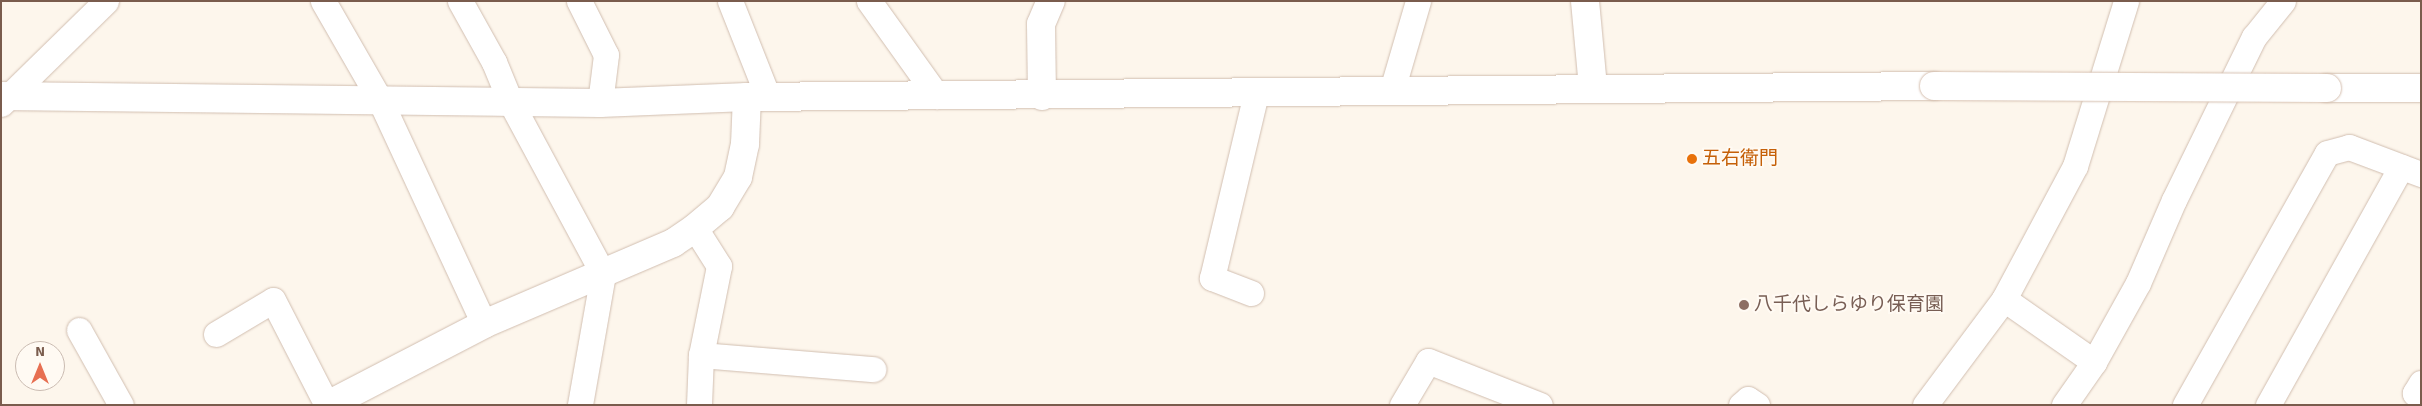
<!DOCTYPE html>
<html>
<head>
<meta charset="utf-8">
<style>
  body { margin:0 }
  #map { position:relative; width:2422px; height:406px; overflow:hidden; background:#fdf6ec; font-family:Signika,"Noto Sans JP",sans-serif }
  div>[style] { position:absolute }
  .roads { filter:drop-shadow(0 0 1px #d1beb0) drop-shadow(0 0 1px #d1beb0) }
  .street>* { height:25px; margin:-12.5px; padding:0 12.5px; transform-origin:12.5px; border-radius:12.5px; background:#fff }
  .secondary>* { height:28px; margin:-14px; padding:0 14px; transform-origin:14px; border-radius:14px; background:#fff }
  .bridges { filter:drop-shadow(0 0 1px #d6c0b0) drop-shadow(0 0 1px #d6c0b0) }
  .secondary-bridge>* { height:28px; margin:-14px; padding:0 14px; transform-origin:14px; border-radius:14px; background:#fff }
  .dots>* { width:14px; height:14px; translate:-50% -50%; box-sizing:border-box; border:2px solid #fffaf3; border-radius:50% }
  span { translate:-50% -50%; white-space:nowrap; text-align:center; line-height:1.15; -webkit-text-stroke:4px #fffaf3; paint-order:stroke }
  .food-label { font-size:19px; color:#c56008 }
  .left { translate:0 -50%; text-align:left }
  .education-label { font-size:19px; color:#785e54 }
  .frame { position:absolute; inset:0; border:2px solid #7a5c4d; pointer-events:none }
  .north { position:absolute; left:15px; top:341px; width:50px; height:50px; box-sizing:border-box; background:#fffaf3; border:1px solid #cabbb1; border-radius:50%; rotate:0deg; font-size:14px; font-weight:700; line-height:20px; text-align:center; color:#7a5c4d }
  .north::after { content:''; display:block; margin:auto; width:18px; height:22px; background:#e76f51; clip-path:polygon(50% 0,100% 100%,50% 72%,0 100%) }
</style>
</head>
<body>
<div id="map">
  <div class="roads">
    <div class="street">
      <div style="left:323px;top:1px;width:114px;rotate:60.1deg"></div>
      <div style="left:380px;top:100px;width:247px;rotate:65.1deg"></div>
      <div style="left:460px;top:1px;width:70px;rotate:60.9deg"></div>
      <div style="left:494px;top:62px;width:42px;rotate:67.7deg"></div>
      <div style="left:510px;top:101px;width:196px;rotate:61.7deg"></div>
      <div style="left:603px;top:274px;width:133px;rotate:100deg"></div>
      <div style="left:579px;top:1px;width:60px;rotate:63.4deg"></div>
      <div style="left:606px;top:55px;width:48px;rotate:97.1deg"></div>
      <div style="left:730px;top:1px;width:103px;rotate:68.4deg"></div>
      <div style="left:869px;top:1px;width:117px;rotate:54.4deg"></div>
      <div style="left:1392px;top:90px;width:93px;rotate:-73.7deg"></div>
      <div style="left:1px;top:104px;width:147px;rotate:-44.4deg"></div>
      <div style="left:695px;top:228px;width:45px;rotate:57.7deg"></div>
      <div style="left:719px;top:266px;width:91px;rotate:101.4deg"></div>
      <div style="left:701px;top:355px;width:50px;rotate:92.3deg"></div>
      <div style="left:1251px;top:293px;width:42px;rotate:-159deg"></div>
      <div style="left:1212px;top:278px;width:190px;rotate:-76.6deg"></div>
      <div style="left:2004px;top:299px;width:110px;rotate:35deg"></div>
      <div style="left:79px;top:330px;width:86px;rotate:60.8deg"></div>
      <div style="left:216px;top:334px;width:66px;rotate:-30.8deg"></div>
      <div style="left:273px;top:300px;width:118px;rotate:62.8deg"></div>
      <div style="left:701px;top:355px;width:173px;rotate:4.7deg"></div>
      <div style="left:2421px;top:383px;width:12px;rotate:121deg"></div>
      <div style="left:2415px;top:393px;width:7px;rotate:27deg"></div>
      <div style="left:1402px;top:405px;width:51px;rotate:-59.4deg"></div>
      <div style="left:1428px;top:361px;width:120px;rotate:21.4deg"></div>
      <div style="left:1741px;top:405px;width:9px;rotate:-41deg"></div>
      <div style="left:1748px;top:399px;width:11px;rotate:34deg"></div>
      <div style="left:1925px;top:405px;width:132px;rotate:-53.3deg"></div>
      <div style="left:2004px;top:299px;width:151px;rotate:-61.9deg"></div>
      <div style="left:2075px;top:166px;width:173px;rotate:-72.8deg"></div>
      <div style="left:2064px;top:405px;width:52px;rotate:-55.1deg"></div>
      <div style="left:2094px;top:362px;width:90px;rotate:-60.9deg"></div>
      <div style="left:2138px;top:283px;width:90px;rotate:-66.6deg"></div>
      <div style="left:2174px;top:200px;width:182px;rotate:-63.9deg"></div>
      <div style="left:2254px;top:37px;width:46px;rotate:-51.1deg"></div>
      <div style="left:2185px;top:405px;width:289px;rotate:-60.6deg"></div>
      <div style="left:2327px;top:153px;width:23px;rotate:-15deg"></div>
      <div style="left:2349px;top:147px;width:77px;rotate:20.6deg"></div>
      <div style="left:2268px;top:405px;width:273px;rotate:-60.8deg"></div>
    </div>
    <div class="secondary">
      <div style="left:1585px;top:1px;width:86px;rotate:84.7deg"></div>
      <div style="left:2327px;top:88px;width:94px"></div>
      <div style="left:1px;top:96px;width:599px;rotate:0.67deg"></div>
      <div style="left:600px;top:103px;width:147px;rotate:-2.3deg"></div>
      <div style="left:747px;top:97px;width:1187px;rotate:-0.53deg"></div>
      <div style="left:1042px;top:96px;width:72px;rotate:-90.8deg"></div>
      <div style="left:1041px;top:24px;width:25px;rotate:-67deg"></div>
      <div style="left:328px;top:405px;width:176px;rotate:-27.4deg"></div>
      <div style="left:484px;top:324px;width:206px;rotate:-23.2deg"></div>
      <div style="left:673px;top:243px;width:27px;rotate:-34deg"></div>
      <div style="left:695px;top:228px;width:33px;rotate:-40deg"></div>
      <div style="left:720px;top:207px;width:35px;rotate:-59deg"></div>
      <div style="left:738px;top:177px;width:34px;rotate:-78deg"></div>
      <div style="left:745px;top:144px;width:47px;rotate:-87.6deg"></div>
    </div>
  </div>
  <div class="bridges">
    <div class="secondary-bridge">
      <div style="left:1934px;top:86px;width:393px;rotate:0.3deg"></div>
    </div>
  </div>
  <div class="dots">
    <div style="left:1692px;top:159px;background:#e8710a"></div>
    <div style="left:1744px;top:305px;background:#8d6e63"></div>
  </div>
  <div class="food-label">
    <span class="left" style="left:1702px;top:159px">五右衛門</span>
  </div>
  <div class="education-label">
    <span class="left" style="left:1754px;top:305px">八千代しらゆり保育園</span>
  </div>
  <div class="frame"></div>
  <div class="north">N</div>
</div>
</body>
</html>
